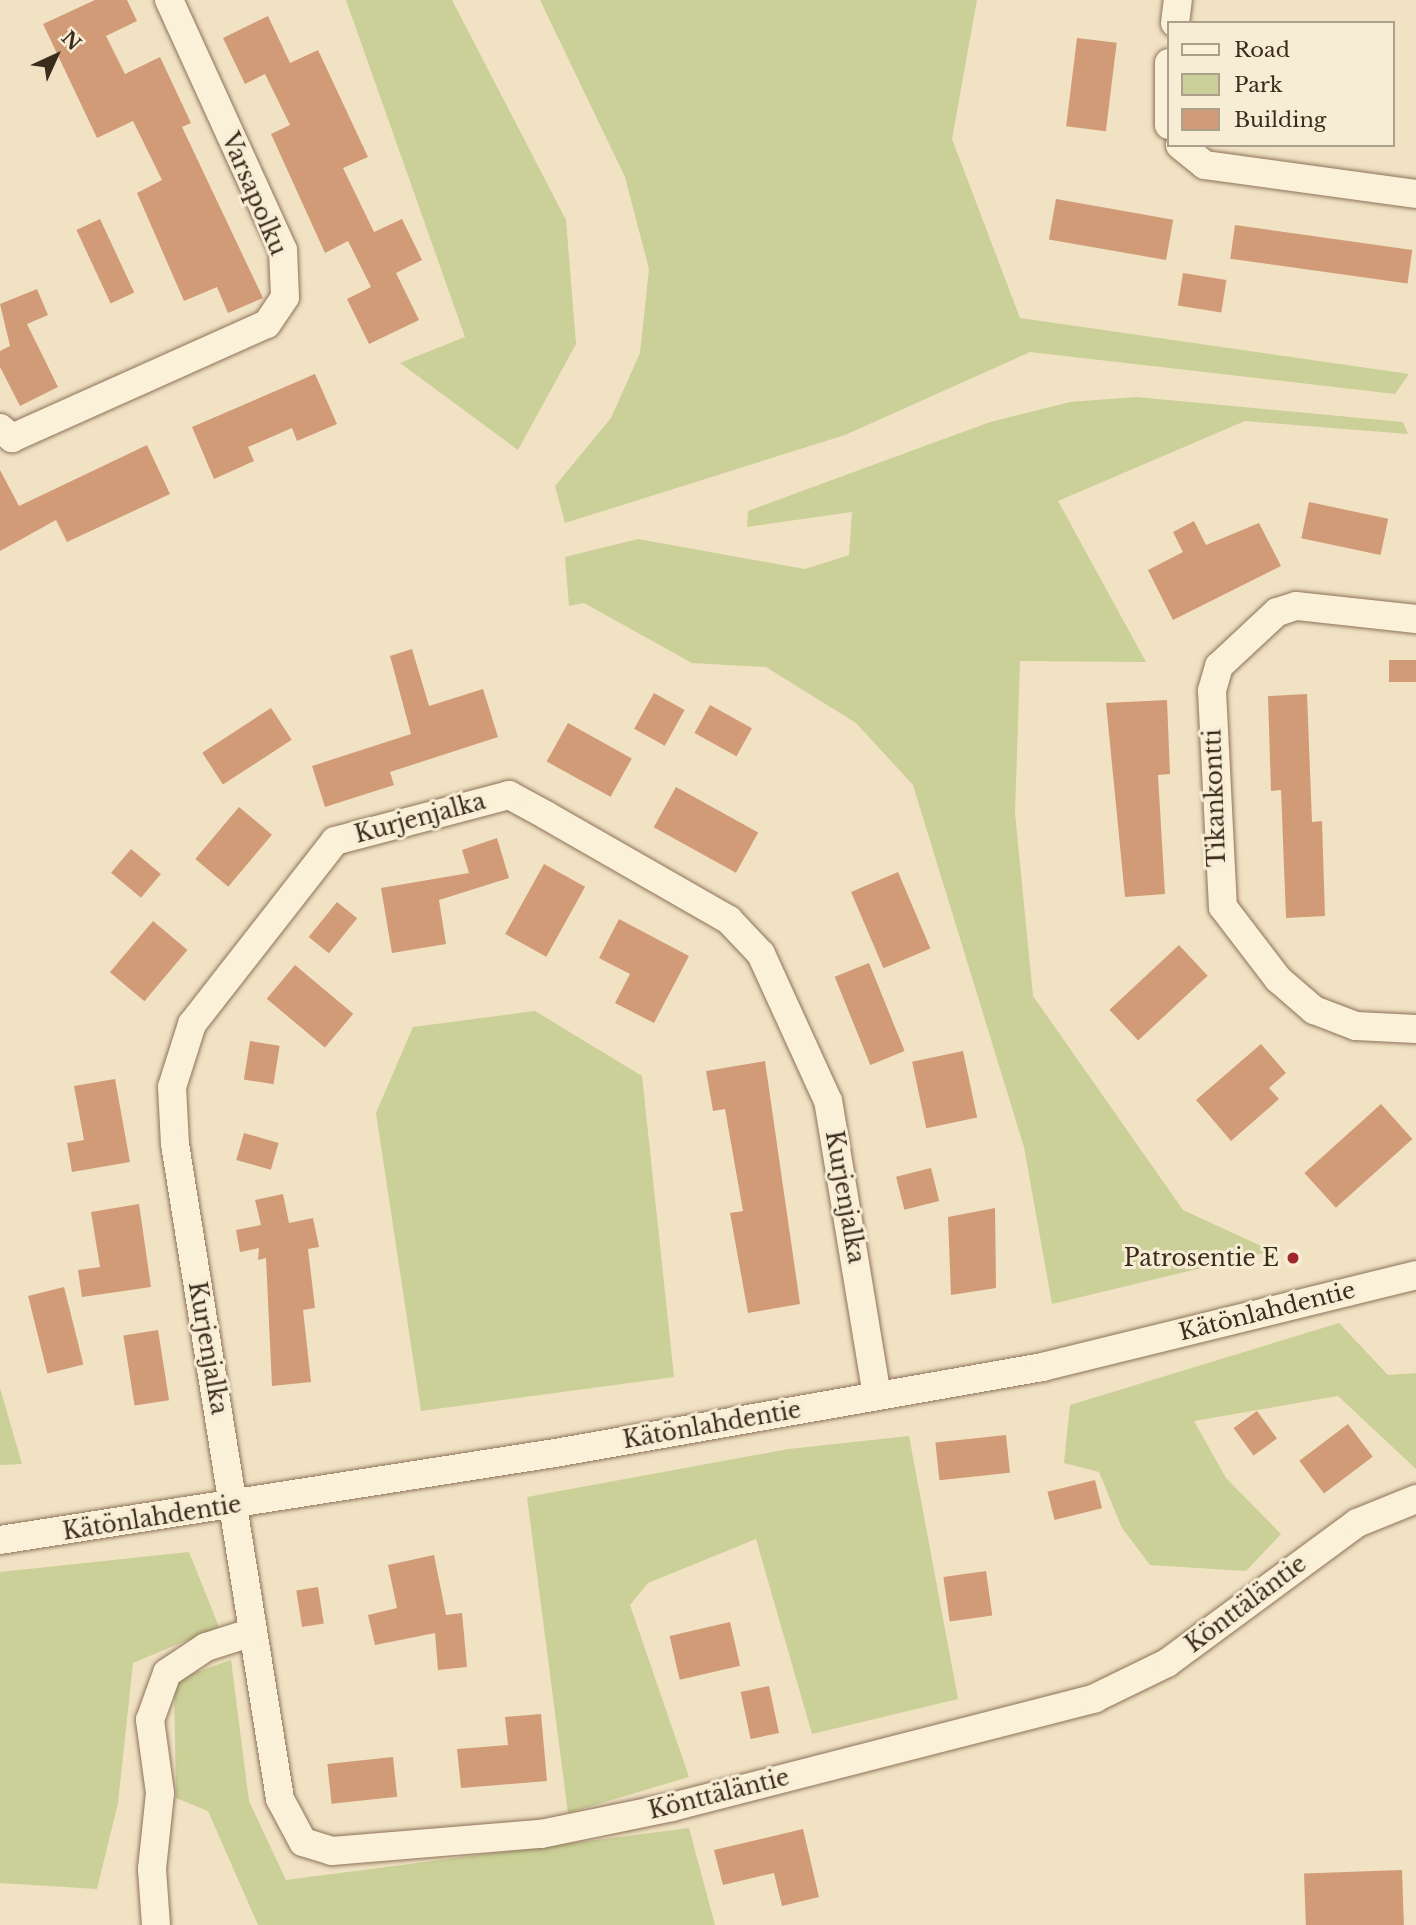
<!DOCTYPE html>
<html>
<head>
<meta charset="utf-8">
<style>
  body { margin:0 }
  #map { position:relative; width:1416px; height:1925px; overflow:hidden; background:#f1e2c4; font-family:"Libre Baskerville",serif }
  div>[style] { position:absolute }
  .green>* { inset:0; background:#cad097 }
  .building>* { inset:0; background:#d19b78; transform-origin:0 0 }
  .roads { filter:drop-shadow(0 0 2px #8d7359) drop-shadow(0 0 2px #8d7359) }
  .minor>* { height:28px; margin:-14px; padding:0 14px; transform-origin:14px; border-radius:14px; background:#fbf0d8 }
  .dots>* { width:19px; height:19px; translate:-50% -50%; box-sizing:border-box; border:4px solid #f7ecd4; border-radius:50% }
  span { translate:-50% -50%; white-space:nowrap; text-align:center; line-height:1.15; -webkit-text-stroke:6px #f7ecd4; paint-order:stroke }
  .street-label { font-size:23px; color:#3c2c1e }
  .poi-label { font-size:23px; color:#3c2c1e }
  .right { translate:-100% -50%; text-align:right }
  .legend { position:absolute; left:1167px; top:21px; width:228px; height:126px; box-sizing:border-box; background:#f7ecd4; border:2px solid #ac9f8b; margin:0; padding:9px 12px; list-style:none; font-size:21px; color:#3c2c1e }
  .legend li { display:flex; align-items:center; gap:14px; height:35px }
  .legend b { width:35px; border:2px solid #ac9f8b }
  .north { position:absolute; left:21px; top:21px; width:70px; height:70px; -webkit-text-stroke:5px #f7ecd4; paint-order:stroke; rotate:45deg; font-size:19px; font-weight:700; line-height:28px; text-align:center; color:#3c2c1e }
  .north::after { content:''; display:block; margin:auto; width:24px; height:32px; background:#3c2c1e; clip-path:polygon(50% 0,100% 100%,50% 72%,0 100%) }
</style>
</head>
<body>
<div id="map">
  <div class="green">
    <div style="clip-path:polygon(346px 0,452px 0,566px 220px,576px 344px,518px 450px,400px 363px,465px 337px)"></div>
    <div style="clip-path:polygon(540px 0,977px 0,952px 139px,1020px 318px,1409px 374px,1395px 394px,1030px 352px,845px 435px,565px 523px,555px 486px,611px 418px,640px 353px,649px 269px,625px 177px)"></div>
    <div style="clip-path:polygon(1136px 397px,1403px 422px,1408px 434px,1245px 421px,1058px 501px,1146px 662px,1020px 661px,1015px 813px,1033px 996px,1183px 1210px,1272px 1251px,1052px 1304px,1024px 1147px,913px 785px,856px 723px,766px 667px,692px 663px,584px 603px,569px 606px,565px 557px,638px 539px,805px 569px,849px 555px,852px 512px,747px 527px,748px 511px,990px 422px,1070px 402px)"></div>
    <div style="clip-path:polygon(535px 1011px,642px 1076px,674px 1377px,421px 1411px,376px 1113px,413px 1027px)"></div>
    <div style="clip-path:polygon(1339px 1323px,1388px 1375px,1416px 1373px,1416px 1469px,1338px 1396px,1194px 1421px,1226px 1478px,1281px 1534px,1246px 1571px,1150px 1565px,1122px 1528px,1099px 1472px,1064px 1463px,1070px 1405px)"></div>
    <div style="clip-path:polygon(0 1388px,22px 1464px,0 1465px)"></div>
    <div style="clip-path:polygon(909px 1436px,958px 1699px,812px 1734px,756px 1539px,648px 1583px,630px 1605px,689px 1777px,568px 1813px,527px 1497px,789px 1449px)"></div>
    <div style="clip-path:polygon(189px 1552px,219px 1627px,133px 1663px,118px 1803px,97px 1889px,0 1883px,0 1572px)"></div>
    <div style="clip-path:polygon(231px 1660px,249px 1801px,286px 1880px,689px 1828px,715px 1925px,258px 1925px,208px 1811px,176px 1798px,174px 1680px)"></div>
  </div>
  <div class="building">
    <div style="clip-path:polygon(95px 0,127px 0,137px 21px,106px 36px,125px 74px,160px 57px,191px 123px,182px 127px,263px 298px,228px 313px,217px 287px,184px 301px,137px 193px,162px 180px,133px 121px,97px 138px,43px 24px)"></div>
    <div style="clip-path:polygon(268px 16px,290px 63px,318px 50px,368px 157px,343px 168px,374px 232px,402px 219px,422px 260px,396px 273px,419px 320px,369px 344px,347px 299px,371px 287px,348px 241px,325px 253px,271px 134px,290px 125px,265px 74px,245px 84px,223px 38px)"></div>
    <div style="left:1077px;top:38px;width:40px;height:89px;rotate:7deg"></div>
    <div style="left:1056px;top:199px;width:119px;height:41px;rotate:10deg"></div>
    <div style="left:100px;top:219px;width:81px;height:26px;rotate:65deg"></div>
    <div style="left:1235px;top:225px;width:179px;height:34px;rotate:8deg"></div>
    <div style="left:1183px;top:273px;width:44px;height:33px;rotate:9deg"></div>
    <div style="clip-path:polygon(37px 289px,48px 315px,27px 324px,58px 387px,20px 406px,0 367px,0 351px,10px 346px,0 304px)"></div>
    <div style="clip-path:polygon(315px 374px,337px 424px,297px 441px,292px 428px,248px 447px,254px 461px,214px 479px,192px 427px)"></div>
    <div style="clip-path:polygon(147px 445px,170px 494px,67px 542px,56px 520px,0 551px,0 470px,19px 506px)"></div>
    <div style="left:1309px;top:502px;width:81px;height:37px;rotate:12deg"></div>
    <div style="clip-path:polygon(1194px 521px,1206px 545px,1259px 523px,1281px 566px,1173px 620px,1148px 570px,1183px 552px,1173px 532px)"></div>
    <div style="clip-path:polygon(412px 649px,429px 706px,483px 689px,498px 737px,390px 772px,394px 785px,325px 807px,312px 766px,411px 734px,390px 656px)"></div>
    <div style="left:1416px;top:660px;width:22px;height:27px;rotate:90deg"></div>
    <div style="left:654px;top:693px;width:35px;height:41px;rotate:29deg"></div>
    <div style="clip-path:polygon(1307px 694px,1312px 822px,1322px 821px,1325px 916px,1286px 918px,1281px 790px,1271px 791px,1268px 696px)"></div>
    <div style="clip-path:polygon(1167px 700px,1170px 774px,1158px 775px,1165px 894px,1125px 897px,1106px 703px)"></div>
    <div style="left:710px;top:705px;width:48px;height:32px;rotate:29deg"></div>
    <div style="left:271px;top:708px;width:38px;height:82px;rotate:57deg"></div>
    <div style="left:568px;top:723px;width:73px;height:44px;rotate:29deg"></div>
    <div style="left:676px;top:787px;width:94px;height:46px;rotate:29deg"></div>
    <div style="left:239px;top:807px;width:43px;height:68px;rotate:40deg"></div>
    <div style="clip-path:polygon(497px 838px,509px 878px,439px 900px,446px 944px,392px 953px,381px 888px,469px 873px,462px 850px)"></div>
    <div style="left:131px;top:849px;width:39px;height:31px;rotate:40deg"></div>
    <div style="left:544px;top:864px;width:47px;height:80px;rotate:29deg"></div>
    <div style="left:898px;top:872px;width:83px;height:51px;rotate:67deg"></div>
    <div style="left:337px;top:902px;width:26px;height:45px;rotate:39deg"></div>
    <div style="clip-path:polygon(619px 919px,689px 956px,654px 1023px,615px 1003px,630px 974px,599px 958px)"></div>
    <div style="left:153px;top:921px;width:45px;height:67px;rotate:40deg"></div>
    <div style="left:1179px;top:945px;width:42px;height:95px;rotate:47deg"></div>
    <div style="left:869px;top:963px;width:95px;height:37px;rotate:68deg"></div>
    <div style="left:295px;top:965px;width:76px;height:44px;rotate:40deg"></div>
    <div style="left:250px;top:1041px;width:30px;height:39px;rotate:9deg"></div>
    <div style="clip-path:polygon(1261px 1044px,1286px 1073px,1269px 1088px,1279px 1099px,1231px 1141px,1196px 1100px)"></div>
    <div style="left:963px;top:1051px;width:68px;height:52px;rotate:78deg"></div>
    <div style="clip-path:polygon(765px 1061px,800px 1304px,748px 1313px,730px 1213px,743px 1211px,725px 1109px,713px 1111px,706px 1071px)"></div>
    <div style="clip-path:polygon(115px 1079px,130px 1162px,72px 1172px,67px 1143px,84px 1140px,74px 1086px)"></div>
    <div style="left:1381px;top:1104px;width:47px;height:103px;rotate:48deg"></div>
    <div style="left:244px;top:1133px;width:36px;height:28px;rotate:16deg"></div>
    <div style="left:931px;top:1168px;width:34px;height:36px;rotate:76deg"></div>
    <div style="clip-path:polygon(283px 1194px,289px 1223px,313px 1218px,319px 1247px,308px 1249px,315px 1308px,303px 1310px,311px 1382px,272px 1386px,266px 1258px,258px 1260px,259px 1248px,240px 1252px,236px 1230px,261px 1225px,255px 1200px)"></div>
    <div style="clip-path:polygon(139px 1204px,151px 1287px,82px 1297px,78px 1270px,100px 1267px,91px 1212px)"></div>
    <div style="clip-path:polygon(995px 1208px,996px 1288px,951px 1295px,948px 1217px)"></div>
    <div style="left:64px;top:1287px;width:80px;height:37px;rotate:76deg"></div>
    <div style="left:158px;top:1330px;width:71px;height:35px;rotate:81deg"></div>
    <div style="left:1257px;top:1411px;width:34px;height:29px;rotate:54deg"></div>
    <div style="left:1348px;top:1424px;width:41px;height:61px;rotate:53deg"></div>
    <div style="left:1006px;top:1435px;width:38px;height:71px;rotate:84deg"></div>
    <div style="left:1095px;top:1480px;width:29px;height:49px;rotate:76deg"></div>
    <div style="clip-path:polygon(434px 1555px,446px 1615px,462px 1613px,467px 1667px,438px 1670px,435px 1633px,375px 1645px,368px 1615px,397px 1608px,388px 1565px)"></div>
    <div style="left:986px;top:1571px;width:45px;height:43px;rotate:82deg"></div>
    <div style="left:318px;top:1587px;width:37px;height:22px;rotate:81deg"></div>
    <div style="left:730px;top:1622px;width:45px;height:62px;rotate:77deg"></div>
    <div style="left:769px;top:1686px;width:48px;height:29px;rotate:78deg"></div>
    <div style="clip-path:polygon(541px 1714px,547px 1781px,461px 1788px,457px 1749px,508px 1745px,505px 1717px)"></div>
    <div style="left:393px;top:1757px;width:40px;height:66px;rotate:84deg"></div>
    <div style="clip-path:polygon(803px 1829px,819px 1897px,782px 1906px,774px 1873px,723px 1885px,714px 1850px)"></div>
    <div style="left:1402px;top:1870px;width:55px;height:98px;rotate:88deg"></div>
  </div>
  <div class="roads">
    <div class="minor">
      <div style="left:1175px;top:23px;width:23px;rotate:-83deg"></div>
      <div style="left:1169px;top:63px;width:62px;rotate:90deg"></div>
      <div style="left:1180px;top:145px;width:32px;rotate:39deg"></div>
      <div style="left:1205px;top:165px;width:213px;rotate:7.8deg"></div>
      <div style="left:0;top:428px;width:16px;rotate:40deg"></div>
      <div style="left:12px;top:438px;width:279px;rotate:-24.1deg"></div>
      <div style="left:267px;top:324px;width:32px;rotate:-56deg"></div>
      <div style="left:285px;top:297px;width:47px;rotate:-92.4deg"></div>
      <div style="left:283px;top:250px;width:275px;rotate:-114.5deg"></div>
      <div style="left:1416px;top:619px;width:121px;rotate:-173.8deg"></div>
      <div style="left:1296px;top:606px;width:20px;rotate:162deg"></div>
      <div style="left:1277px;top:612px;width:79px;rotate:137deg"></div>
      <div style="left:1219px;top:666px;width:26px;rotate:106deg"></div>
      <div style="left:1212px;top:691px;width:216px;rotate:87.1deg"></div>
      <div style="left:1223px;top:907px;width:91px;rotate:52.6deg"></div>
      <div style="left:1278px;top:979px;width:48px;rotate:40.7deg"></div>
      <div style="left:1314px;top:1010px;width:45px;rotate:20.9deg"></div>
      <div style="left:1356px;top:1026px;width:60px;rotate:2.9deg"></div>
      <div style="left:877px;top:1396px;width:299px;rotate:-99.4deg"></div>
      <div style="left:828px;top:1101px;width:162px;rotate:-114.5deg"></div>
      <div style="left:761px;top:954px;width:47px;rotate:-133.3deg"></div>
      <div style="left:729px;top:920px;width:211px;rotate:-150.2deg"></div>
      <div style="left:546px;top:815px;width:42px;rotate:-151.6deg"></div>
      <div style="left:509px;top:795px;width:180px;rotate:165.2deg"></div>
      <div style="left:335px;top:841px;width:232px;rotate:128deg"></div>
      <div style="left:192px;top:1024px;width:66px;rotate:107.6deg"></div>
      <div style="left:172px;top:1087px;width:57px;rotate:87deg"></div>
      <div style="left:175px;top:1144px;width:663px;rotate:80.89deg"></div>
      <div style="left:280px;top:1799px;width:49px;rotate:61.9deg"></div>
      <div style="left:303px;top:1842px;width:30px;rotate:17deg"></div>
      <div style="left:332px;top:1851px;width:210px;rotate:-4.7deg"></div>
      <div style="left:541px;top:1834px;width:134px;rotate:-11.6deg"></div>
      <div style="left:672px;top:1807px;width:437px;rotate:-14.4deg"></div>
      <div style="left:1095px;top:1698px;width:80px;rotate:-25.9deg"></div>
      <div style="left:1167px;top:1663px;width:236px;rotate:-36.4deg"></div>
      <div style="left:1357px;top:1523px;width:64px;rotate:-22.1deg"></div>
      <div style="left:0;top:1540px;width:562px;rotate:-8.91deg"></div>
      <div style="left:555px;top:1453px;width:495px;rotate:-10deg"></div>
      <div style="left:1042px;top:1367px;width:385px;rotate:-13.8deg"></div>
      <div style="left:156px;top:1925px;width:56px;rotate:-94.1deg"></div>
      <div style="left:152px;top:1869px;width:76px;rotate:-84deg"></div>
      <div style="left:160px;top:1793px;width:74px;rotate:-97.8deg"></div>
      <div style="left:150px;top:1720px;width:50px;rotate:-70.1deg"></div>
      <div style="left:167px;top:1673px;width:47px;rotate:-33.7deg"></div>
      <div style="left:206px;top:1647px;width:49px;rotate:-17.7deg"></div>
    </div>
  </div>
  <div class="dots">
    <div style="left:1293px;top:1258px;background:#9f262a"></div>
  </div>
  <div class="street-label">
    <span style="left:254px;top:194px;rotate:67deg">Varsapolku</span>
    <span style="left:1215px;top:798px;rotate:-92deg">Tikankontti</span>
    <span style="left:420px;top:818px;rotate:-15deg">Kurjenjalka</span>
    <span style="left:845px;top:1197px;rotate:80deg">Kurjenjalka</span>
    <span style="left:1267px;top:1311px;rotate:-14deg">Kätönlahdentie</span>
    <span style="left:208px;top:1348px;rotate:80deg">Kurjenjalka</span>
    <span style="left:712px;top:1425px;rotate:-10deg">Kätönlahdentie</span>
    <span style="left:152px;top:1518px;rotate:-9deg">Kätönlahdentie</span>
    <span style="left:1246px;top:1604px;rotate:-37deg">Könttäläntie</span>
    <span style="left:719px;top:1794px;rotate:-14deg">Könttäläntie</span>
  </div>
  <div class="poi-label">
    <span class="right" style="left:1279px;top:1258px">Patrosentie E</span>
  </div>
  <ul class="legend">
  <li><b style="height:9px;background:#fbf0d8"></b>Road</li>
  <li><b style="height:19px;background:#cad097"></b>Park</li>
  <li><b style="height:19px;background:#d19b78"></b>Building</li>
  </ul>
  <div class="north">N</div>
</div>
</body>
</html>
